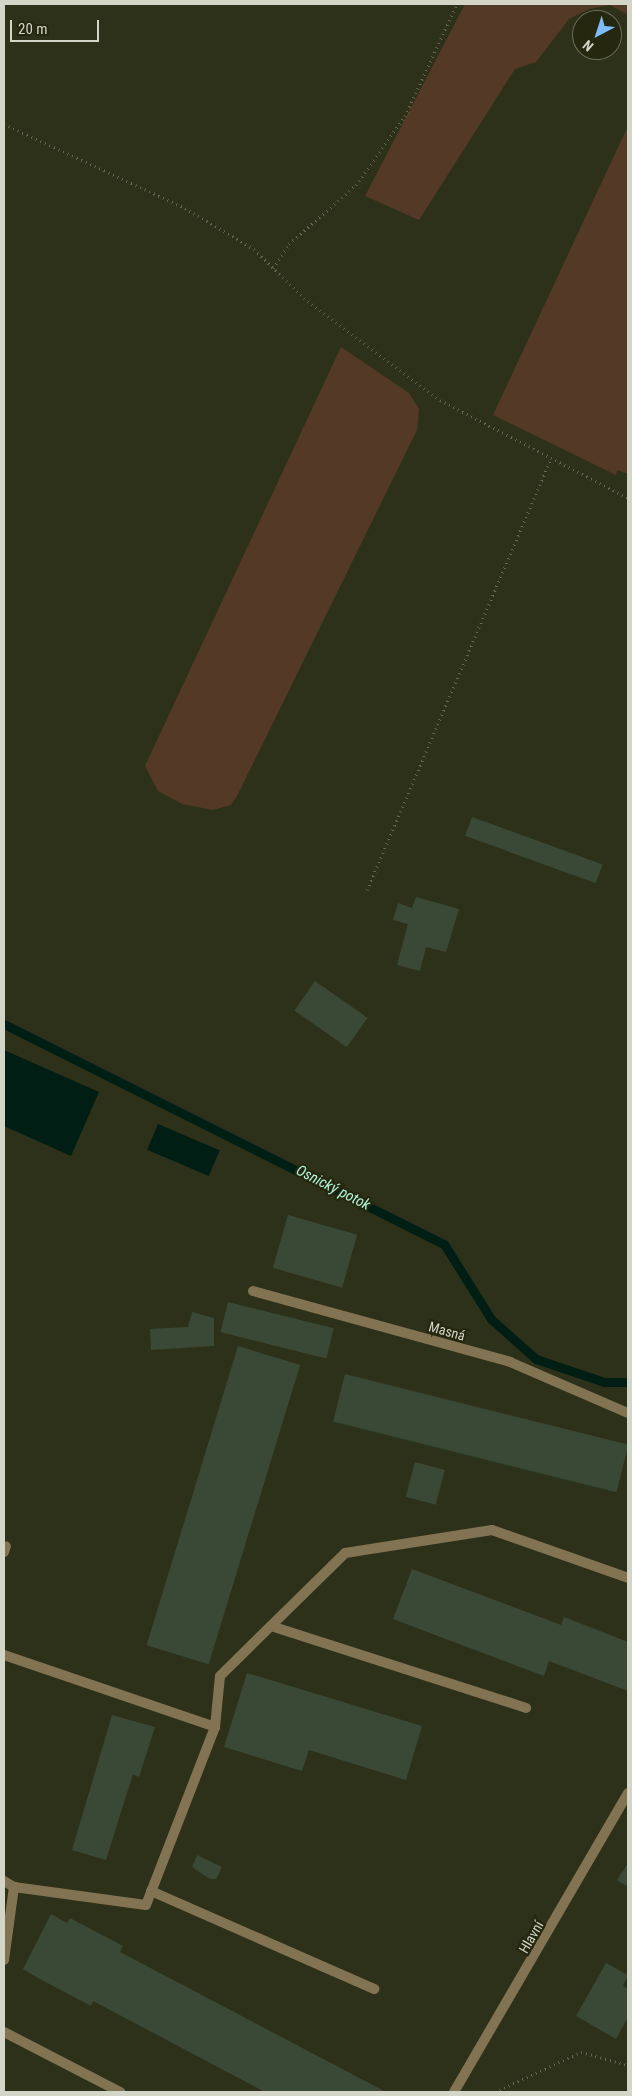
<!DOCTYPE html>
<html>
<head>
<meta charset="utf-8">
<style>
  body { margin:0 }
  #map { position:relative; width:632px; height:2096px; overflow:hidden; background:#2e3119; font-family:"Roboto Condensed",sans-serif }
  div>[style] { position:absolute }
  .green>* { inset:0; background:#543a26 }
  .water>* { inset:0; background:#011e15; transform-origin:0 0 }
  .stream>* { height:9px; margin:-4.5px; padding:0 4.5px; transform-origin:4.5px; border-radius:4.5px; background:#011e15 }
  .building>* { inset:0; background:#394935; transform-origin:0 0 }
  .path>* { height:3px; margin-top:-1.5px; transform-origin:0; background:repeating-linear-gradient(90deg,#646652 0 1px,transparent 0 5px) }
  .lane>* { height:10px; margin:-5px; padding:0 5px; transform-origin:5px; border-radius:5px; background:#827353 }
  .street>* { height:10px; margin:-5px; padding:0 5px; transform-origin:5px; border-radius:5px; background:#827353 }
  span { translate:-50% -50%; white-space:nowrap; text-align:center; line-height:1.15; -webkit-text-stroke:4.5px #25270f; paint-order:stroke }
  .street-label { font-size:14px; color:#d3d5c7 }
  .water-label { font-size:15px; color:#aef5d8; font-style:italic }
  .frame { position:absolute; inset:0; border:5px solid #d3d5c7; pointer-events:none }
  .north { position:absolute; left:572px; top:10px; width:50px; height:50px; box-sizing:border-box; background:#25270f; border:1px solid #6b6d59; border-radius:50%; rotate:220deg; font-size:14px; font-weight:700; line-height:20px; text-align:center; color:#d3d5c7 }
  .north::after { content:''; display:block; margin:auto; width:18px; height:22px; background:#7ebdf9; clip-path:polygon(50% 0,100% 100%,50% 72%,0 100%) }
  .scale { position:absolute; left:10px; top:20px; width:89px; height:22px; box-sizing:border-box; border:2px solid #d3d5c7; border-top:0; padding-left:6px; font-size:15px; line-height:18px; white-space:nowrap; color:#d3d5c7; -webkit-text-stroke:4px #25270f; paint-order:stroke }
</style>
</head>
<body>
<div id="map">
  <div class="green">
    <div style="clip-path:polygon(465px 4px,628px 4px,628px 15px,610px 5px,589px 9px,569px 19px,536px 62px,515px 69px,419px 220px,365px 196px)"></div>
    <div style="clip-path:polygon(628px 126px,628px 474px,617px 470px,616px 475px,493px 415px)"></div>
    <div style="clip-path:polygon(341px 347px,409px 393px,419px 409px,417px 430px,237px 796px,231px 805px,213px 810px,182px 804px,158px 791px,145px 766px)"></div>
  </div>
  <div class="water">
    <div style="clip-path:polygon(4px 1050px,99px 1092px,71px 1156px,4px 1126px)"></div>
    <div style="left:158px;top:1124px;width:67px;height:28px;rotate:23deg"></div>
  </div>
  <div class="stream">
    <div style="left:4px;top:1024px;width:492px;rotate:26.6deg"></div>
    <div style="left:444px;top:1244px;width:89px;rotate:57.9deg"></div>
    <div style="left:491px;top:1319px;width:60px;rotate:41.6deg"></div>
    <div style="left:536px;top:1359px;width:72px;rotate:18.7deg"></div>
    <div style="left:604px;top:1382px;width:24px"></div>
  </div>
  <div class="building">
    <div style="left:472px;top:817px;width:139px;height:20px;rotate:20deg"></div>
    <div style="clip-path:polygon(416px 897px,459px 909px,446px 952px,426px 947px,420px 971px,397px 965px,408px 924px,393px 920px,398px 903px,412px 908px)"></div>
    <div style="left:315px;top:981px;width:64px;height:36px;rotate:35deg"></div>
    <div style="left:288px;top:1215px;width:72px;height:55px;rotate:16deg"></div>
    <div style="left:228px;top:1302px;width:109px;height:31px;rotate:14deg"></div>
    <div style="clip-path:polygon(192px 1312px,214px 1318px,214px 1346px,151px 1350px,150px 1329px,188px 1327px)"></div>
    <div style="left:238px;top:1346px;width:65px;height:313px;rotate:17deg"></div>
    <div style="left:345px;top:1374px;width:292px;height:49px;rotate:14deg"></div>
    <div style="left:415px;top:1462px;width:31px;height:36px;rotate:15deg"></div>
    <div style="clip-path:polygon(412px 1569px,561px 1625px,564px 1617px,628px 1642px,628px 1691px,549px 1661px,544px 1676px,393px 1619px)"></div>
    <div style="clip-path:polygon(247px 1673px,422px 1726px,406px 1780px,309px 1750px,302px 1771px,224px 1747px)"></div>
    <div style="clip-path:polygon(112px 1715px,155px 1727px,139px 1777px,133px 1774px,106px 1860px,72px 1850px)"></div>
    <div style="clip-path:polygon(197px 1855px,222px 1867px,216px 1879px,210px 1879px,192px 1867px)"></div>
    <div style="clip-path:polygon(628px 1863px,628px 1887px,617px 1880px)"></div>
    <div style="clip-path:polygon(51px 1914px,67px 1923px,70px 1918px,123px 1946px,120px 1952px,386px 2092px,265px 2092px,93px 2001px,91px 2006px,38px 1978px,23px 1969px)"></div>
    <div style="clip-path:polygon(606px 1963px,628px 1975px,623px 1986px,628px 1989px,628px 2017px,616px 2039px,576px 2016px)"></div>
  </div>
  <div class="path">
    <div style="left:4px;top:124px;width:200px;rotate:24.9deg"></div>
    <div style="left:185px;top:208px;width:80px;rotate:30.7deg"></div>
    <div style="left:254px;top:249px;width:70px;rotate:44.4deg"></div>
    <div style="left:304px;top:298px;width:170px;rotate:36.9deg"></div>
    <div style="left:440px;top:400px;width:212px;rotate:27.5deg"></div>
    <div style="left:273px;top:268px;width:29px;rotate:-56deg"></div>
    <div style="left:289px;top:244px;width:89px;rotate:-41.4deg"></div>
    <div style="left:356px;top:185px;width:85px;rotate:-54.6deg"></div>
    <div style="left:405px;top:116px;width:123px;rotate:-65.1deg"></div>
    <div style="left:367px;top:890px;width:467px;rotate:-66.9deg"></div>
    <div style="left:495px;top:2092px;width:95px;rotate:-24.9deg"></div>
    <div style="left:581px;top:2052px;width:49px;rotate:15.5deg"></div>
  </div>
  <div class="lane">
    <div style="left:4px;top:1552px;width:6px;rotate:-72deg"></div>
    <div style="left:271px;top:1626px;width:268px;rotate:17.8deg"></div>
    <div style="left:4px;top:1655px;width:223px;rotate:18.8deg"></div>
    <div style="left:4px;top:1881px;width:12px;rotate:31deg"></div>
    <div style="left:14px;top:1887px;width:133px;rotate:7.8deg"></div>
    <div style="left:146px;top:1905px;width:191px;rotate:-68.8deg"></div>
    <div style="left:215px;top:1727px;width:51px;rotate:-84.4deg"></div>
    <div style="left:220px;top:1676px;width:175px;rotate:-44.5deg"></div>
    <div style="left:345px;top:1553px;width:149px;rotate:-8.9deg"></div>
    <div style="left:492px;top:1530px;width:144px;rotate:19.4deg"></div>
    <div style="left:151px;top:1891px;width:244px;rotate:23.7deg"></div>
    <div style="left:4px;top:2032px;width:131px;rotate:27.3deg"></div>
  </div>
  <div class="street">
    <div style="left:253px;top:1291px;width:267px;rotate:15.4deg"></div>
    <div style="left:510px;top:1362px;width:129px;rotate:23.4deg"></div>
    <div style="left:4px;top:1960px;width:74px;rotate:-82.2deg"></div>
    <div style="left:454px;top:2092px;width:346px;rotate:-59.8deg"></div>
  </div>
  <div class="street-label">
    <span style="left:447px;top:1331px;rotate:16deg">Masná</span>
    <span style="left:531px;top:1937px;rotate:-60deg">Hlavní</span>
  </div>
  <div class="water-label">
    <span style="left:333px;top:1188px;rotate:27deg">Osnický potok</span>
  </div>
  <div class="frame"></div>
  <div class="north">N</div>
  <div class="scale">20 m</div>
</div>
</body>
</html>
